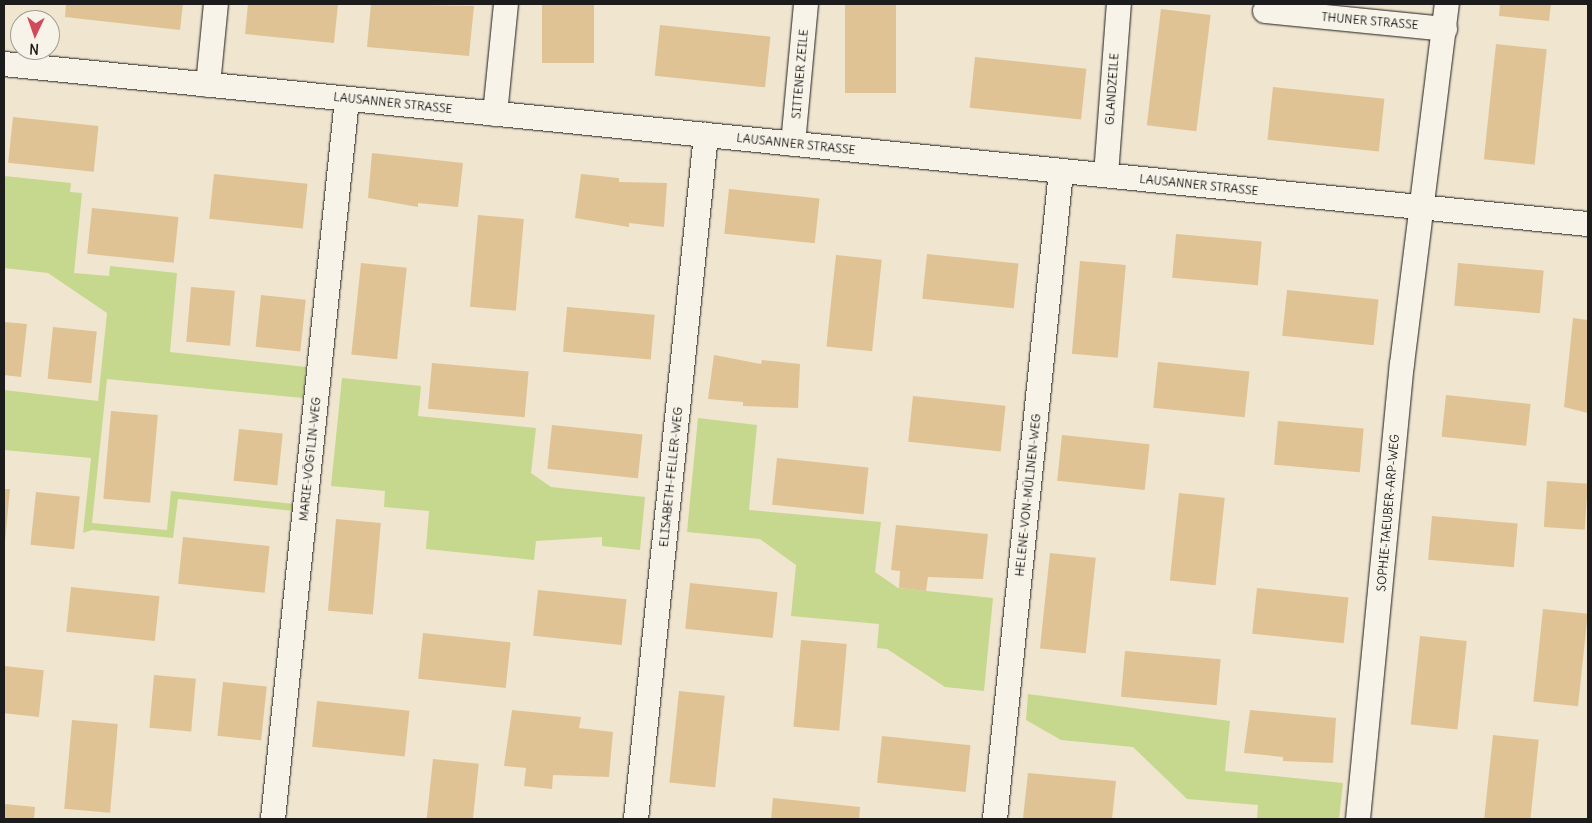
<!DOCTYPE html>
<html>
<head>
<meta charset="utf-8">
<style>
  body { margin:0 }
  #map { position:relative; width:1592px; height:823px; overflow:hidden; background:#f0e5cf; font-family:Delius,sans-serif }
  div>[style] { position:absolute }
  .green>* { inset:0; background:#c6d88d }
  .building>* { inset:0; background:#e0c394; transform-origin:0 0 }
  .roads { filter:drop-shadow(0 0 1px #1c1c1c) drop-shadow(0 0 1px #1c1c1c) }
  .minor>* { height:24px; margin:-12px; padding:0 12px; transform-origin:12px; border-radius:12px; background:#f7f3e8 }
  span { translate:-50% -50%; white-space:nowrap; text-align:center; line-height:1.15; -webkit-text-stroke:4px #f7f3e8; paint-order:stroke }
  .street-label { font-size:12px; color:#1c1c1c }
  .frame { position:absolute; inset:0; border:5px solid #1c1c1c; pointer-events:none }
  .north { position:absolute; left:10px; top:10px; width:50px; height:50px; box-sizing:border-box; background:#f7f3e8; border:1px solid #9f9d96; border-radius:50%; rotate:183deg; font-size:14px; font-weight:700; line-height:20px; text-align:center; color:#1c1c1c }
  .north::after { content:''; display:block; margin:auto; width:18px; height:22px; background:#d1495b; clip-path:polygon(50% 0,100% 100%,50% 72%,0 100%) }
</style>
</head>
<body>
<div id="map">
  <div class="green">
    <div style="clip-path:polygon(4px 176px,71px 183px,70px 192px,82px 193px,74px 273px,109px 276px,110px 266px,177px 273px,170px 352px,306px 367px,303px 398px,107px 379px,92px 523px,167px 530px,171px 491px,294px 504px,294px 511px,178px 499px,173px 538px,92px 530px,83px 533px,91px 458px,4px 450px,4px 390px,98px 401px,107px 313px,48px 273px,4px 268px)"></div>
    <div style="clip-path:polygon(342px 378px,421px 386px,418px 416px,536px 428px,531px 473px,551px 487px,645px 497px,640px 550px,602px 546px,602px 537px,536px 541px,534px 560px,426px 549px,429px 511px,384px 507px,385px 491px,331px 486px)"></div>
    <div style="clip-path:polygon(698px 418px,757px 425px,749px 510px,881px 522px,875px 572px,898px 588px,993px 598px,984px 691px,945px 687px,887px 649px,877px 648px,879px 624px,791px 616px,796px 565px,760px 539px,687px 532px)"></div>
    <div style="clip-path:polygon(1028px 694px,1230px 721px,1225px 771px,1343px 783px,1339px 819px,1257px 819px,1258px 805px,1187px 799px,1133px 747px,1061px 740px,1026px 720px)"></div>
  </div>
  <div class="building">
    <div style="clip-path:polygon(66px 4px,183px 4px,180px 30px,65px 17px)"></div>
    <div style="clip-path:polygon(248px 4px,338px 4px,334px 43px,245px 34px)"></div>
    <div style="clip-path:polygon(371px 4px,474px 6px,469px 56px,367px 47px)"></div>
    <div style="left:542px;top:4px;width:52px;height:59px"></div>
    <div style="left:845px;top:4px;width:51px;height:89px"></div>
    <div style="clip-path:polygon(1500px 4px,1551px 4px,1549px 21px,1499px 16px)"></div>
    <div style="left:1161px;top:9px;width:50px;height:117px;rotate:7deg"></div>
    <div style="left:660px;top:25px;width:111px;height:51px;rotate:6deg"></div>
    <div style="left:1496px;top:44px;width:51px;height:116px;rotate:6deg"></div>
    <div style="left:975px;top:57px;width:112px;height:51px;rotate:6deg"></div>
    <div style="left:1273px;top:87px;width:112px;height:53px;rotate:6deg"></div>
    <div style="left:13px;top:117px;width:86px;height:46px;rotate:6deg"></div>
    <div style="clip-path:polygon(372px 153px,463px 163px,458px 207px,418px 203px,418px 207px,368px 198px)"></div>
    <div style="left:214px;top:174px;width:94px;height:45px;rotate:6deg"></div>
    <div style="clip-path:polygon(581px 174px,619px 178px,619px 182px,667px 183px,664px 227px,629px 223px,629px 227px,575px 218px)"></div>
    <div style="left:729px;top:189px;width:91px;height:45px;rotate:6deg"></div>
    <div style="left:92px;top:208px;width:87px;height:46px;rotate:6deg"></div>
    <div style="left:478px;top:215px;width:46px;height:92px;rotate:5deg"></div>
    <div style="left:1176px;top:234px;width:86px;height:44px;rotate:5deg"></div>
    <div style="left:927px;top:254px;width:92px;height:45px;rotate:6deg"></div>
    <div style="left:836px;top:255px;width:46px;height:92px;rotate:6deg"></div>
    <div style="left:1080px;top:261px;width:46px;height:93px;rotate:5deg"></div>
    <div style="left:361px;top:263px;width:46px;height:92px;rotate:6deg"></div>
    <div style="left:1458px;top:263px;width:86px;height:43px;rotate:5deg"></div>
    <div style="left:191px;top:287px;width:44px;height:55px;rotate:5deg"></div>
    <div style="left:1287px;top:290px;width:92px;height:46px;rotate:6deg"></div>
    <div style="left:261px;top:295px;width:45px;height:52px;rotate:6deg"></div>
    <div style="left:567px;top:307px;width:88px;height:45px;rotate:5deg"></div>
    <div style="clip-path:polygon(1573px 318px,1588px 320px,1588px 413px,1564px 407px)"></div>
    <div style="clip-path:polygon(4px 322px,27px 324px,21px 377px,4px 375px)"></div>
    <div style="left:53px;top:327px;width:44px;height:52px;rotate:6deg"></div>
    <div style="clip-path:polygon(714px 355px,761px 364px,762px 360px,800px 364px,798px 408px,743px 406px,743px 402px,708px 399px)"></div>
    <div style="left:1158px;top:362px;width:92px;height:46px;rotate:6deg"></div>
    <div style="left:432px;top:363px;width:97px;height:46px;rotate:5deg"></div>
    <div style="left:1446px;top:395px;width:85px;height:42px;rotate:6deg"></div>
    <div style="left:913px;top:396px;width:93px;height:46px;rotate:6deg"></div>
    <div style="left:111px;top:411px;width:47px;height:88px;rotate:5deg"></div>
    <div style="left:1278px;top:421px;width:86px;height:44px;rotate:5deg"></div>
    <div style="left:552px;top:425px;width:91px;height:44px;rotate:6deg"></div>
    <div style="left:239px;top:429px;width:44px;height:52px;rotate:6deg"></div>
    <div style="left:1062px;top:435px;width:88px;height:46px;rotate:6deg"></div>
    <div style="left:777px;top:458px;width:92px;height:47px;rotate:6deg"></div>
    <div style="left:1547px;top:481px;width:41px;height:46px;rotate:4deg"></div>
    <div style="clip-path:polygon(4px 489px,10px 489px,5px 541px,4px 541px)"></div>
    <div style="left:36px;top:492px;width:44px;height:53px;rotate:6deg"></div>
    <div style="left:1179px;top:493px;width:46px;height:88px;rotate:6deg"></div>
    <div style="left:1432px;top:516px;width:86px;height:44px;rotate:5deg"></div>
    <div style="left:336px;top:519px;width:45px;height:92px;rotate:5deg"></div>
    <div style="clip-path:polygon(896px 525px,988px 534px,983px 579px,928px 577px,926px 591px,899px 588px,900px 571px,891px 570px)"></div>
    <div style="left:183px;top:537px;width:87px;height:47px;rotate:6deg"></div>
    <div style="left:1050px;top:553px;width:46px;height:96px;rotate:6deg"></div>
    <div style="left:690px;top:583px;width:88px;height:46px;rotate:6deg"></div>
    <div style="left:71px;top:587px;width:89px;height:45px;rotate:6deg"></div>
    <div style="left:1257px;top:588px;width:92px;height:46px;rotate:6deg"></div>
    <div style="left:538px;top:590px;width:89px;height:46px;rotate:6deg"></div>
    <div style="left:1543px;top:609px;width:45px;height:93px;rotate:6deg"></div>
    <div style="left:423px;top:633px;width:88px;height:46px;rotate:6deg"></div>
    <div style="left:1420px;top:636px;width:47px;height:89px;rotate:6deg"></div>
    <div style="left:801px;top:640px;width:46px;height:87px;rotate:5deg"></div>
    <div style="left:1125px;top:651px;width:96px;height:46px;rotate:5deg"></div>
    <div style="left:4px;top:666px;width:40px;height:47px;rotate:6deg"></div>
    <div style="left:154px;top:675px;width:42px;height:53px;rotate:5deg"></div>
    <div style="left:223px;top:682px;width:44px;height:54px;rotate:6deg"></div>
    <div style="left:679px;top:691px;width:46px;height:92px;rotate:6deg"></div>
    <div style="left:317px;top:701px;width:93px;height:46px;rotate:6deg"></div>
    <div style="clip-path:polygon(512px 710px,581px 717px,579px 728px,613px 732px,609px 777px,553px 775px,552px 789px,524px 786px,526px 768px,504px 766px)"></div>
    <div style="clip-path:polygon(1250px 710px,1336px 718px,1333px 763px,1283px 761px,1283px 757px,1244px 753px)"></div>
    <div style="left:72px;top:720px;width:46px;height:89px;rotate:5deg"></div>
    <div style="left:1493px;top:735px;width:46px;height:84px;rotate:6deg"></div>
    <div style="left:882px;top:736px;width:89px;height:47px;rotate:6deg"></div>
    <div style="left:433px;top:759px;width:46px;height:60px;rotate:6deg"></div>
    <div style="clip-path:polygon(1028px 773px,1116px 781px,1112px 819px,1023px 818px)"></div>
    <div style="clip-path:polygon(773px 798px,860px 807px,859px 819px,771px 819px)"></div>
    <div style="clip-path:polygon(4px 804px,35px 807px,34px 819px,4px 819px)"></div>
  </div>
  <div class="roads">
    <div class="minor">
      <div style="left:1265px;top:11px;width:181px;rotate:5.7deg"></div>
      <div style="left:4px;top:64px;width:1592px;rotate:5.77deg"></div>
      <div style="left:208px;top:85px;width:81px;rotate:-84.4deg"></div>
      <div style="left:495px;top:114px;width:111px;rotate:-84.3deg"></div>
      <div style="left:793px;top:144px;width:141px;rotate:-84.7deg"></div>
      <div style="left:1106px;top:175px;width:171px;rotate:-85.7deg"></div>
      <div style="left:273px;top:819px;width:724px;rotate:-84.13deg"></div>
      <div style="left:636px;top:819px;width:688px;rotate:-84.16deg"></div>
      <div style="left:995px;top:819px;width:651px;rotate:-84.18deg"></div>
      <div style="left:1358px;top:819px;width:457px;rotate:-84.5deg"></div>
      <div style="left:1402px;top:364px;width:363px;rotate:-82.9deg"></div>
    </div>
  </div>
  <div class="street-label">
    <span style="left:1370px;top:21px;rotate:5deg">THUNER STRASSE</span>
    <span style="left:800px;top:74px;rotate:-85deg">SITTENER ZEILE</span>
    <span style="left:1112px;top:89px;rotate:-86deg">GLANDZEILE</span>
    <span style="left:393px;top:103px;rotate:6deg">LAUSANNER STRASSE</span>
    <span style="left:796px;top:144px;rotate:6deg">LAUSANNER STRASSE</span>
    <span style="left:1199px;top:185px;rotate:6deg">LAUSANNER STRASSE</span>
    <span style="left:310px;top:459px;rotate:-84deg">MARIE-VÖGTLIN-WEG</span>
    <span style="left:671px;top:477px;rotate:-84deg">ELISABETH-FELLER-WEG</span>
    <span style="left:1028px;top:495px;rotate:-84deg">HELENE-VON-MÜLINEN-WEG</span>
    <span style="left:1388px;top:513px;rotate:-85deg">SOPHIE-TAEUBER-ARP-WEG</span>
  </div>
  <div class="frame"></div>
  <div class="north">N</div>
</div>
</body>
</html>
